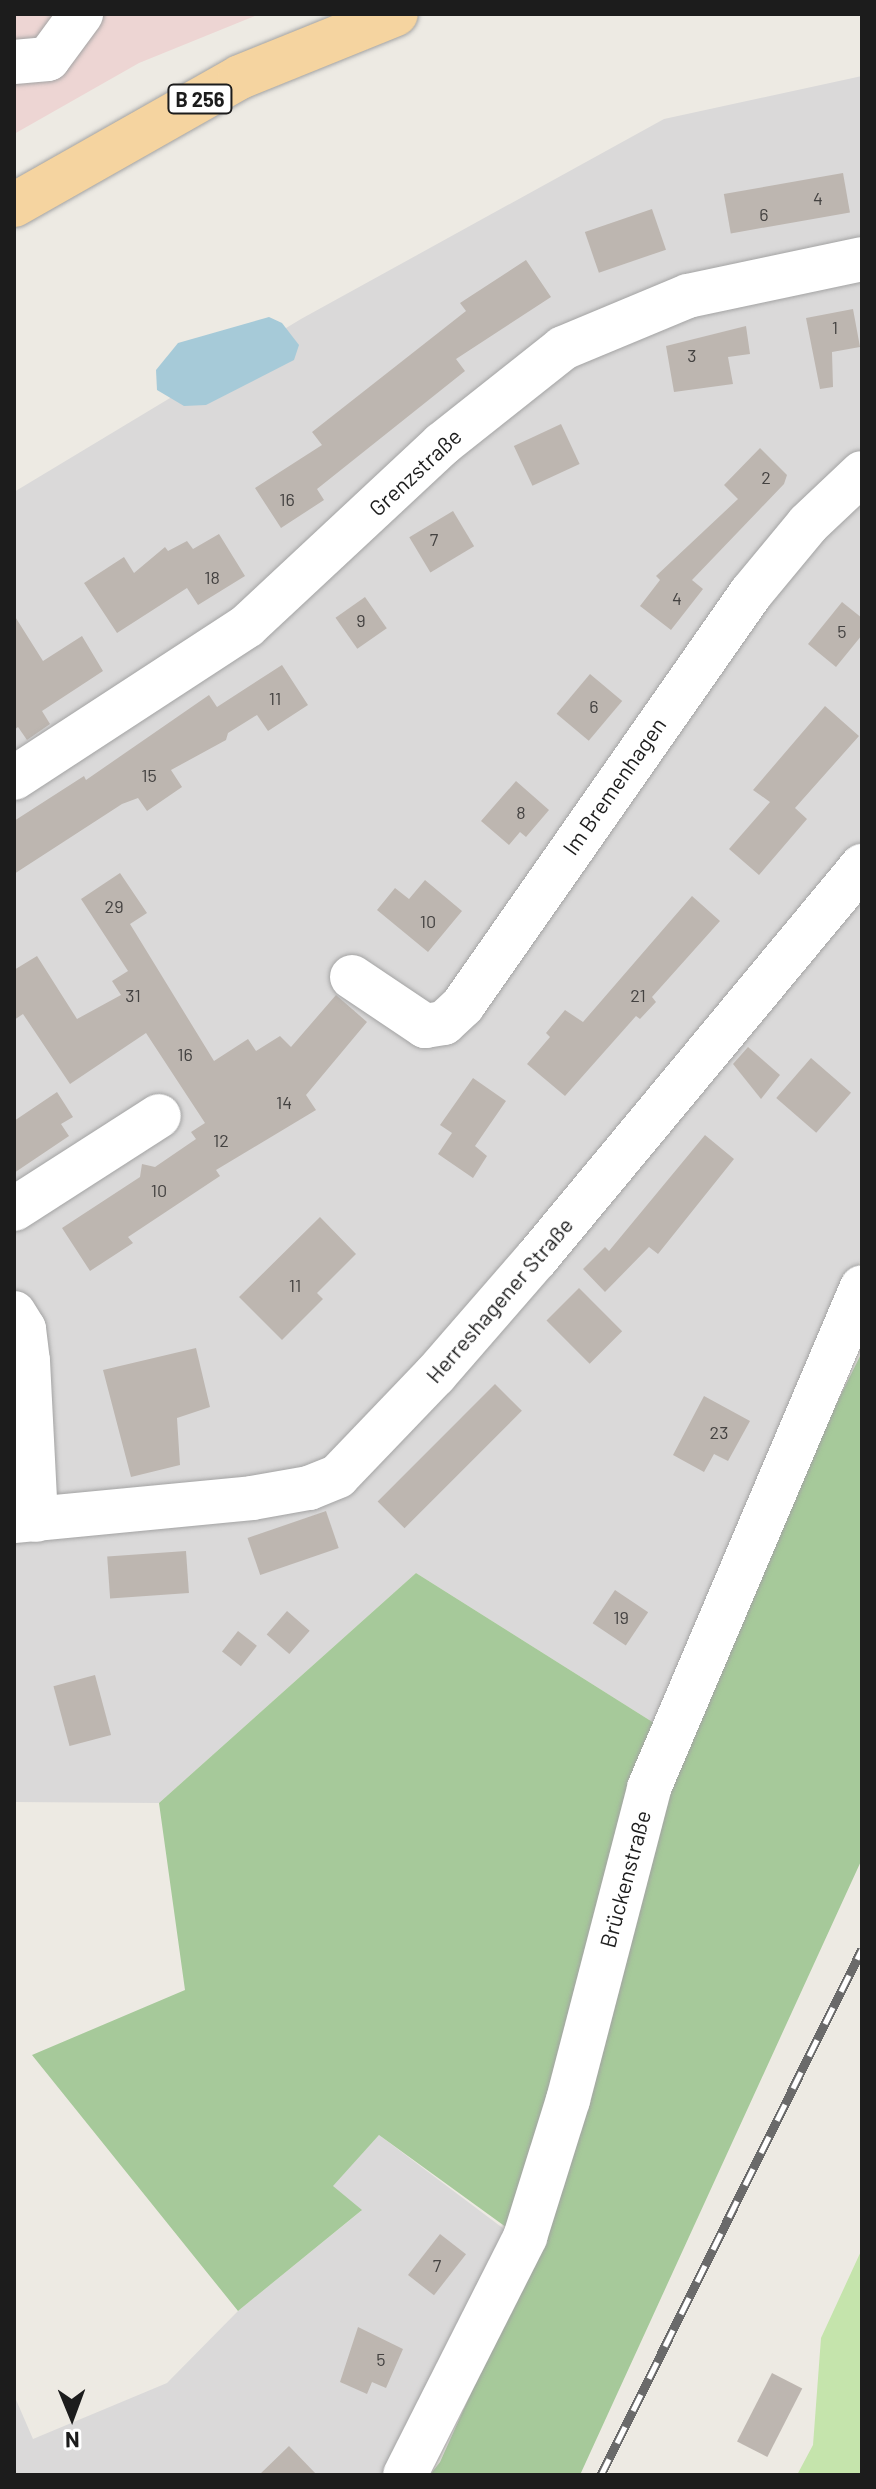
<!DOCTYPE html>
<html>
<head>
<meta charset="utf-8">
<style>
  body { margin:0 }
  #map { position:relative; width:876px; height:2489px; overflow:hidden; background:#edeae3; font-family:Barlow,sans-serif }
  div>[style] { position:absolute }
  .residential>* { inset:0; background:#dad9d9 }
  .commercial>* { inset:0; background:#edd5d3 }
  .grass>* { inset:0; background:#c5e4ac }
  .forest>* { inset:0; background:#a6c99a }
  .water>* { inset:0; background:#a6cad8 }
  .building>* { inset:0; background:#bdb6b0; transform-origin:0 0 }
  .roads { filter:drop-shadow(0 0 2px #a3a3a3) drop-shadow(0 0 2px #a3a3a3) }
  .minor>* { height:44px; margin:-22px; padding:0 22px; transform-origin:22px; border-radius:22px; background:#fff }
  .major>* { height:44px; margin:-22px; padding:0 22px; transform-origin:22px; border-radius:22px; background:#f5d4a0 }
  .rail>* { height:9px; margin-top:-4.5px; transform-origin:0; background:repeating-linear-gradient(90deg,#fff 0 18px,#6a6a6a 0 36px); box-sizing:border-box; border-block:2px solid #6a6a6a }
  span { translate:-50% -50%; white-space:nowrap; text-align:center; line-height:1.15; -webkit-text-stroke:6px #fff; paint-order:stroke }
  .number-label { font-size:18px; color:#444241 }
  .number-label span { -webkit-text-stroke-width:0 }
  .shield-label span { padding:2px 6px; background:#fff; border:2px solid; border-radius:6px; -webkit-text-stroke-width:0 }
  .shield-label { font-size:20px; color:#1c1c1c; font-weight:700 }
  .street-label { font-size:22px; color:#1c1c1c }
  .frame { position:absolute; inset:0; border:16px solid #1c1c1c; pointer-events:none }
  .north { position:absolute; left:32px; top:2377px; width:80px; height:80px; -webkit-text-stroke:6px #fff; paint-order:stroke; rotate:179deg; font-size:22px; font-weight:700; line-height:32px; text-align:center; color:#1c1c1c }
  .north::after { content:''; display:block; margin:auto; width:28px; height:36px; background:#1c1c1c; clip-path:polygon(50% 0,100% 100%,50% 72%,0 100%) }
</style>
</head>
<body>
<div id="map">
  <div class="residential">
    <div style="clip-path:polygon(862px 76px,862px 1257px,654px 1723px,416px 1573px,159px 1803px,14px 1802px,14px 492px,301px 319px,664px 119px)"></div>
    <div style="clip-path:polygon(379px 2135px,508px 2232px,384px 2475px,14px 2475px,14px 2395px,33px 2439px,167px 2383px,238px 2311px,361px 2211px,332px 2186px)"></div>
  </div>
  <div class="commercial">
    <div style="clip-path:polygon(14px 14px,260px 14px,139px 63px,14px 134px)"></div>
  </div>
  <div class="grass">
    <div style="clip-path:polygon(862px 2249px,862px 2475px,797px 2475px,813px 2445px,821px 2338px)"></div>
  </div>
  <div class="forest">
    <div style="clip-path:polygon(862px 1352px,862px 1859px,580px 2475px,430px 2475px,440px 2462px,536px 2249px,379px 2135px,333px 2186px,362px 2210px,238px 2311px,32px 2055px,185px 1990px,159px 1803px,416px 1573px,654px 1723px,770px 1538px)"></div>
  </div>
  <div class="water">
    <div style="clip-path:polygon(269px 317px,282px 323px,299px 345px,294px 360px,206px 405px,184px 406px,157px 390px,156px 370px,178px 343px)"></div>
  </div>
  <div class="building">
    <div style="left:843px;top:173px;width:40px;height:121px;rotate:80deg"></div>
    <div style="left:652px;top:209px;width:43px;height:71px;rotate:71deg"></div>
    <div style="clip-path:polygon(526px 260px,551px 297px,456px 359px,465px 371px,317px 489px,324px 500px,281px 528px,255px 488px,322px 445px,312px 432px,466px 311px,460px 303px)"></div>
    <div style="clip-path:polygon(853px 309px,860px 347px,832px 352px,833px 387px,820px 389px,806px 318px)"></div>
    <div style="clip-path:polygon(746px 326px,750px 354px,728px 357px,733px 384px,674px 392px,666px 346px)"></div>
    <div style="left:561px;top:424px;width:44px;height:52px;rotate:65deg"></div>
    <div style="clip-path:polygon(760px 448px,787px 475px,784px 484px,692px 580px,703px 589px,671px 630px,640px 606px,660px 580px,656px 576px,738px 499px,724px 485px)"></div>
    <div style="left:453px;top:511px;width:41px;height:51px;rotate:59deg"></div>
    <div style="clip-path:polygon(219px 534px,245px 576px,198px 605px,187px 588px,117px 633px,84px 583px,124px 557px,134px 573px,165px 547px,168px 551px,187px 541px,193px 549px)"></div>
    <div style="left:365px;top:597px;width:38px;height:36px;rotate:55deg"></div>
    <div style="clip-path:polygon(842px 602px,862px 618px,862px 635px,836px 667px,808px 644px)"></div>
    <div style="clip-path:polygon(14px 615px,43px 661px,82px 636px,103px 671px,42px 711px,50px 724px,27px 740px,18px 727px,14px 730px)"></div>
    <div style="clip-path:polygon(282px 665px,308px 705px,268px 731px,257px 715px,228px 733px,226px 740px,171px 770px,182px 787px,147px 811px,138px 798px,122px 804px,14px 874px,14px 821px,84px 776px,86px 780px,209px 695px,217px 707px)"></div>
    <div style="left:590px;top:674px;width:42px;height:52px;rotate:40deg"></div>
    <div style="clip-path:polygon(825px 706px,859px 736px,795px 808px,807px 819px,759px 875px,729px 849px,770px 802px,753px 790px)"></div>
    <div style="clip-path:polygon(516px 781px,549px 810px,526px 837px,520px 832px,509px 845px,481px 821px)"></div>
    <div style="clip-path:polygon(120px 873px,147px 913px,130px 924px,214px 1061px,248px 1039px,256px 1051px,280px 1036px,291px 1047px,336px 995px,367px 1022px,306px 1095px,316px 1110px,216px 1170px,220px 1176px,128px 1237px,133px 1243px,90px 1271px,62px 1228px,140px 1177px,142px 1164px,155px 1167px,196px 1139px,191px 1132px,205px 1123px,146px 1033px,70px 1084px,23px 1014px,14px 1020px,14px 970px,37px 956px,77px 1019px,121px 995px,112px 981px,128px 971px,81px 899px)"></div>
    <div style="clip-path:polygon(425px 880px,462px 911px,428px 952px,377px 910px,395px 888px,409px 899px)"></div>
    <div style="clip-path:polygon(692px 896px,720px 921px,652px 997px,656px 1002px,640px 1019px,636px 1016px,565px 1096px,527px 1064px,550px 1037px,546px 1033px,565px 1010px,583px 1022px)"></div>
    <div style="clip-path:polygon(748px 1047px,780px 1075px,761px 1099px,733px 1064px)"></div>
    <div style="left:811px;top:1058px;width:53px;height:53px;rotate:41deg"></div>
    <div style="clip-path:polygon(473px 1078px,506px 1101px,475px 1146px,487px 1156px,473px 1178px,438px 1154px,452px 1133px,440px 1125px)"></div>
    <div style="clip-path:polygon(57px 1092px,73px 1117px,61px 1124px,69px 1136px,14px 1173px,14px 1121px)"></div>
    <div style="clip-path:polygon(705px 1135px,734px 1159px,658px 1254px,649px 1247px,605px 1292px,583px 1269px,605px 1247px,609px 1251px)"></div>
    <div style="clip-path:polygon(320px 1217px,356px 1254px,317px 1293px,323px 1299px,282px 1340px,239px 1297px)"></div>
    <div style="left:579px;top:1288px;width:61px;height:46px;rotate:45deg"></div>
    <div style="clip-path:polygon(196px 1348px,210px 1407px,177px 1418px,180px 1465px,131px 1477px,103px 1370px)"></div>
    <div style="left:495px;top:1384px;width:38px;height:166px;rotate:45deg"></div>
    <div style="clip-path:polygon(704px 1396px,750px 1421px,728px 1461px,714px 1454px,704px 1472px,673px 1455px)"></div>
    <div style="left:326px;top:1511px;width:39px;height:83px;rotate:71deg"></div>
    <div style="left:186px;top:1551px;width:42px;height:79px;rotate:86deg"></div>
    <div style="left:615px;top:1590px;width:40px;height:40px;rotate:34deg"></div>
    <div style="left:287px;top:1611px;width:30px;height:31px;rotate:41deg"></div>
    <div style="left:238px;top:1631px;width:24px;height:26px;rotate:38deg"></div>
    <div style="left:95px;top:1675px;width:62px;height:43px;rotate:75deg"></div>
    <div style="left:440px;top:2234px;width:33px;height:52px;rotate:38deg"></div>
    <div style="clip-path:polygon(358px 2327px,403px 2349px,386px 2388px,372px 2382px,367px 2394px,340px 2382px)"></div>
    <div style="left:772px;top:2373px;width:34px;height:77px;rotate:27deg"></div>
    <div style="clip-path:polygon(289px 2446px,317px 2475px,259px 2475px)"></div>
  </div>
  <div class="roads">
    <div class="minor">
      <div style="left:14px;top:62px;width:34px;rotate:-5deg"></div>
      <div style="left:48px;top:59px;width:56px;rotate:-53.7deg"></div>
      <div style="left:14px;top:778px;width:278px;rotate:-33.1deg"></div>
      <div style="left:247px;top:626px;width:267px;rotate:-43deg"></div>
      <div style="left:442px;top:444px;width:154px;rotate:-38.4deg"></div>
      <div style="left:563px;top:348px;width:135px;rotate:-22.6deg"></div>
      <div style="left:688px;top:296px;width:178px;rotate:-12deg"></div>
      <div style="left:352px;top:977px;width:88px;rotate:33.9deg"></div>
      <div style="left:425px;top:1026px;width:19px;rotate:-9deg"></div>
      <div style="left:444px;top:1023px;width:26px;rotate:-43deg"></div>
      <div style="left:463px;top:1005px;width:503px;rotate:-55.05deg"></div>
      <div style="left:751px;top:593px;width:89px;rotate:-50.4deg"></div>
      <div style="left:808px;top:524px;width:74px;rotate:-43.4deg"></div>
      <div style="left:14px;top:1209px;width:172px;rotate:-32.7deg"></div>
      <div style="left:14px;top:1313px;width:19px;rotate:58deg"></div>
      <div style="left:24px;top:1329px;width:32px;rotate:83deg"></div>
      <div style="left:28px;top:1361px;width:159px;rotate:87.1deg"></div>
      <div style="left:14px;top:1521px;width:239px;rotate:-5.5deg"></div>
      <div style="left:252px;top:1498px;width:58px;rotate:-10deg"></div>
      <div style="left:309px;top:1488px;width:31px;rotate:-22deg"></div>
      <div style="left:338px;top:1476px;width:140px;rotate:-46.2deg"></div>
      <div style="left:435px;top:1375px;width:154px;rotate:-49deg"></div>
      <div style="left:536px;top:1259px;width:511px;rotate:-50.32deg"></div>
      <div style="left:405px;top:2475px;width:267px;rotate:-63.2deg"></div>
      <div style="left:525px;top:2237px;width:144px;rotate:-72.6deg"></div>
      <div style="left:568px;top:2100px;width:322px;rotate:-75.4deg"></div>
      <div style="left:649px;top:1788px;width:544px;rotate:-66.97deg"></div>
    </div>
    <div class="major">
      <div style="left:14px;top:205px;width:260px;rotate:-29.5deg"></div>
      <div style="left:240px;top:77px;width:168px;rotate:-22deg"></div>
    </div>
  </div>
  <div class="rail">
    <div style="left:601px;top:2475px;width:587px;rotate:-63.61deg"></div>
  </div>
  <div class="number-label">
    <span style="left:818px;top:198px">4</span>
    <span style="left:764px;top:214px">6</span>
    <span style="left:835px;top:327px">1</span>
    <span style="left:692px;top:355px">3</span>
    <span style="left:766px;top:477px">2</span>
    <span style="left:287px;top:499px">16</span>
    <span style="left:434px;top:539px">7</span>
    <span style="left:212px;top:577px">18</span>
    <span style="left:677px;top:598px">4</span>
    <span style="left:361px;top:620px">9</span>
    <span style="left:842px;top:631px">5</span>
    <span style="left:275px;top:698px">11</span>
    <span style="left:594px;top:706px">6</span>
    <span style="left:149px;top:775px">15</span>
    <span style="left:521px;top:812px">8</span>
    <span style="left:114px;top:906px">29</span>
    <span style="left:428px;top:921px">10</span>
    <span style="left:133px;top:995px">31</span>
    <span style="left:638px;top:995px">21</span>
    <span style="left:185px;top:1054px">16</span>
    <span style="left:284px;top:1102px">14</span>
    <span style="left:221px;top:1140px">12</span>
    <span style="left:159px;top:1190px">10</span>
    <span style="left:295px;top:1285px">11</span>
    <span style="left:719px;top:1432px">23</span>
    <span style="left:621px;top:1617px">19</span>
    <span style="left:437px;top:2265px">7</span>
    <span style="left:381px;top:2359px">5</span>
  </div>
  <div class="shield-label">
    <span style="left:200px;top:99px">B 256</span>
  </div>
  <div class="street-label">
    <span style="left:415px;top:472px;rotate:-43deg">Grenzstraße</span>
    <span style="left:614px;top:786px;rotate:-55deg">Im Bremenhagen</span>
    <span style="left:499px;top:1300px;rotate:-49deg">Herreshagener Straße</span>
    <span style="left:625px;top:1879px;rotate:-75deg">Brückenstraße</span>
  </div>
  <div class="frame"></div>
  <div class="north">N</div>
</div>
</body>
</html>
